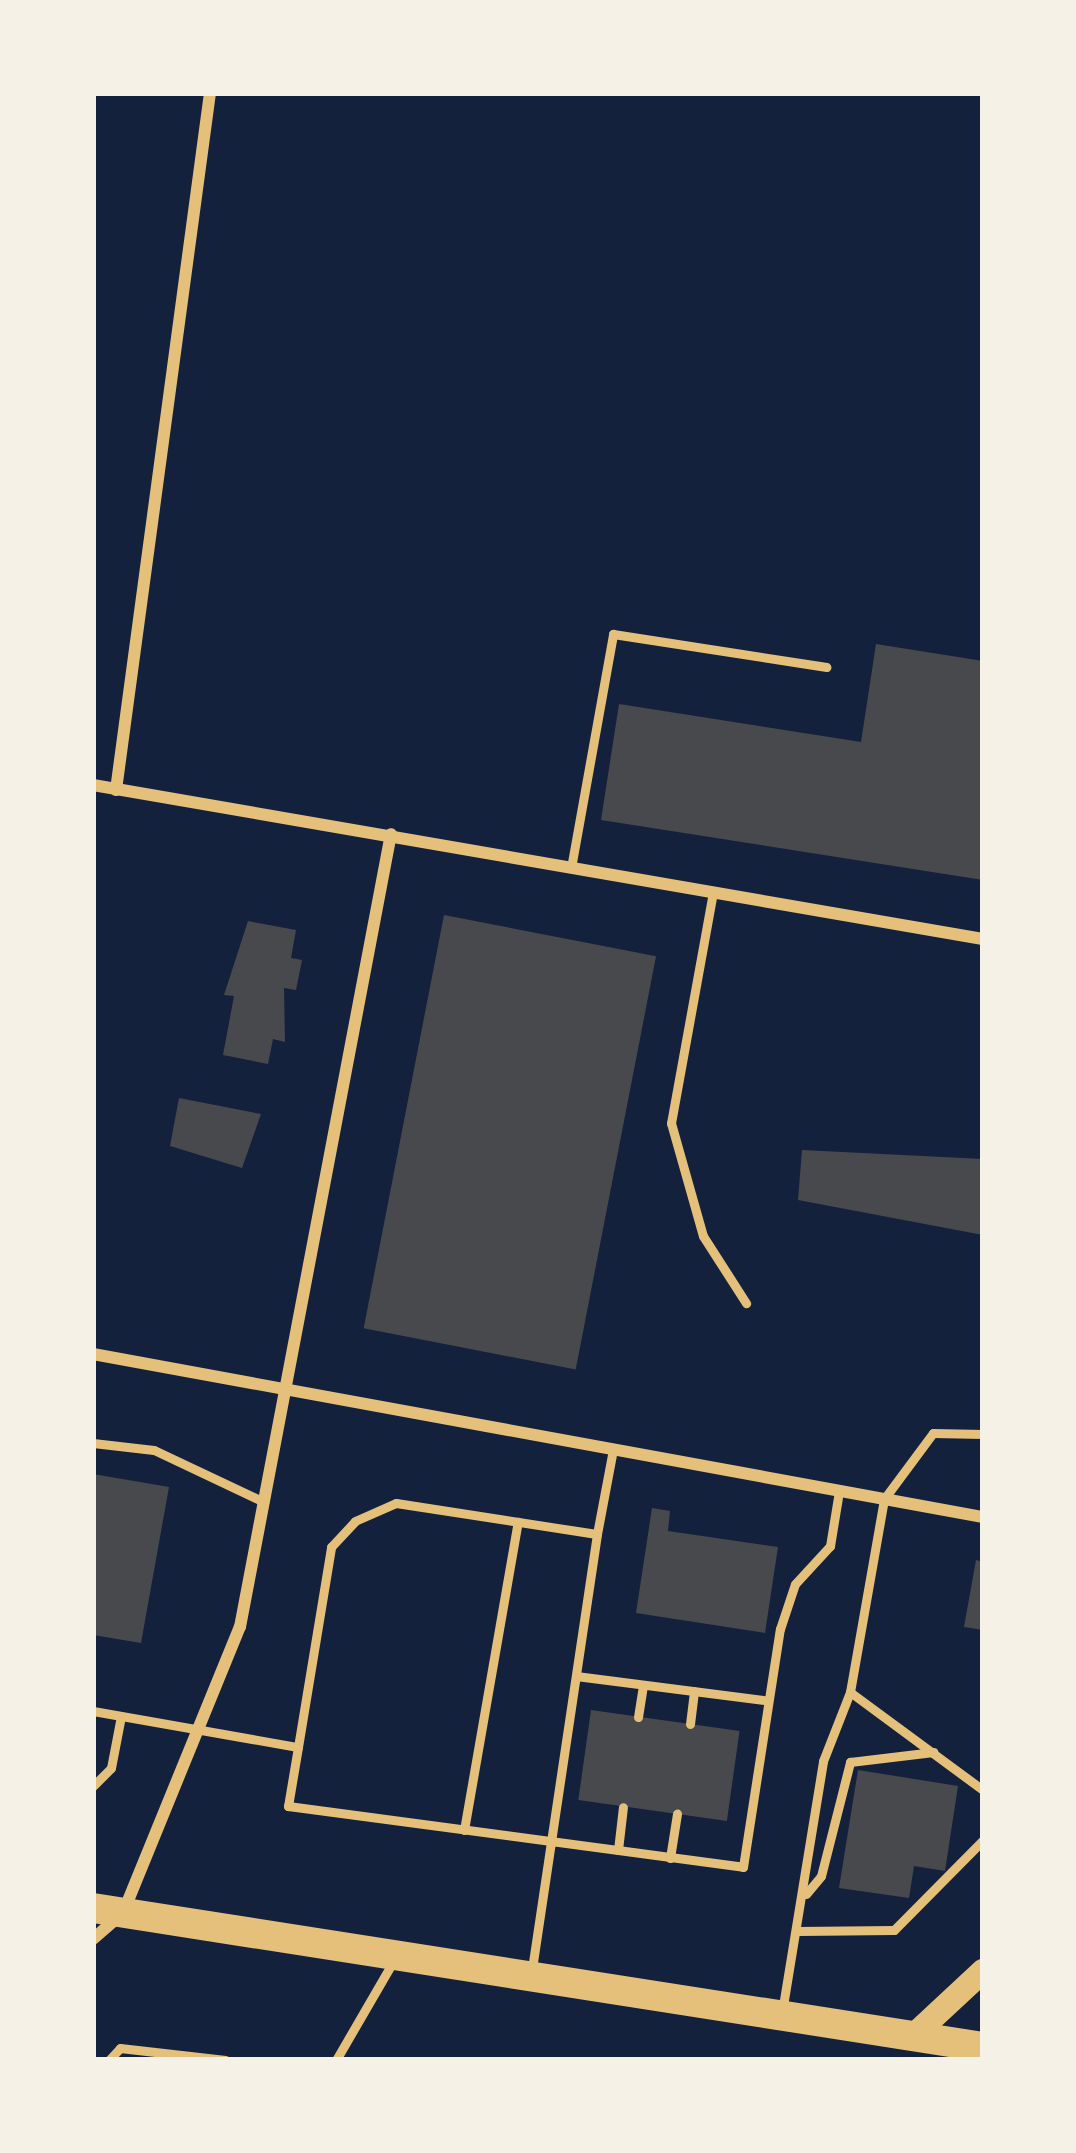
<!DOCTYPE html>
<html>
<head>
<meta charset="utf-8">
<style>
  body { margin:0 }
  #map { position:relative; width:1076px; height:2153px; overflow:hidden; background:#14213d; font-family:"PT Sans Narrow",sans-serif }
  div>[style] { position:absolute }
  .building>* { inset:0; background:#48494c; transform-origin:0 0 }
  .service>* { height:9px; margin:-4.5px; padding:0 4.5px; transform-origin:4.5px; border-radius:4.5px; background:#e5c07b }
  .minor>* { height:12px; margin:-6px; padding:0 6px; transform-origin:6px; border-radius:6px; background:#e5c07b }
  .secondary>* { height:24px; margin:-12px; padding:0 12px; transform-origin:12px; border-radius:12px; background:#e5c07b }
  .primary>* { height:30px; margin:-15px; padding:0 15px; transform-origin:15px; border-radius:15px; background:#e5c07b }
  span { translate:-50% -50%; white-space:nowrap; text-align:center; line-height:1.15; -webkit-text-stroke:9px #f6f1e7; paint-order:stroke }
  .frame { position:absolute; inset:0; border:96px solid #f6f1e7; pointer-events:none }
</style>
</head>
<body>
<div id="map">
  <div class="building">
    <div style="clip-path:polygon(876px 644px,983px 661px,983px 880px,601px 820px,619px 704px,861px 742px)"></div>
    <div style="left:444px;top:915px;width:216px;height:421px;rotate:11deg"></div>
    <div style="clip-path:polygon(248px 921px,296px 930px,291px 958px,302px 960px,296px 990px,284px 988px,285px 1042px,273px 1039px,268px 1064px,223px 1055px,234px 996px,224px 995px)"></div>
    <div style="clip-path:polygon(179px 1098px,261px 1114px,242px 1168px,170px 1146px)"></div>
    <div style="clip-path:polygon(802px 1150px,983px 1159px,983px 1235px,798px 1200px)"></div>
    <div style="clip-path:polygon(93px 1474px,169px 1487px,141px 1643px,93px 1635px)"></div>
    <div style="clip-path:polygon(652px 1508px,670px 1511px,668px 1531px,778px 1547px,765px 1633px,636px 1613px)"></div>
    <div style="clip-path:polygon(976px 1560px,983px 1562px,983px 1630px,964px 1627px)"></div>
    <div style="left:591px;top:1710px;width:150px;height:91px;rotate:8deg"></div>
    <div style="clip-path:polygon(858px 1770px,958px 1786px,945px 1871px,914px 1866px,909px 1898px,839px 1888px)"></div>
  </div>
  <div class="service">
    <div style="left:571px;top:868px;width:238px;rotate:-79.8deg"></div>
    <div style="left:613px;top:634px;width:216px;rotate:8.8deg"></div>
    <div style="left:713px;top:892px;width:235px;rotate:100.3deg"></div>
    <div style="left:671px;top:1123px;width:117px;rotate:74.2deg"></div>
    <div style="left:703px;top:1236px;width:80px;rotate:57.3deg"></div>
    <div style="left:93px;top:1443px;width:61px;rotate:6.5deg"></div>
    <div style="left:154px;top:1450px;width:122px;rotate:25.3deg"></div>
    <div style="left:597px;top:1534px;width:86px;rotate:-79.3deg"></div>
    <div style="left:576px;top:1676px;width:190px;rotate:7.3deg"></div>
    <div style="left:850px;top:1692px;width:165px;rotate:36.4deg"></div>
    <div style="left:93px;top:1711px;width:208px;rotate:10deg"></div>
    <div style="left:298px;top:1747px;width:203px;rotate:-80.6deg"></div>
    <div style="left:331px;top:1547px;width:35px;rotate:-47deg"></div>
    <div style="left:355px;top:1521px;width:45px;rotate:-23.7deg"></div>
    <div style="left:396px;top:1503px;width:203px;rotate:8.8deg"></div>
    <div style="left:597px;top:1534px;width:441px;rotate:98.5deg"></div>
    <div style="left:638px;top:1717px;width:32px;rotate:-81deg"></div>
    <div style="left:690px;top:1724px;width:33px;rotate:-83deg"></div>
    <div style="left:298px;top:1747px;width:60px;rotate:99.6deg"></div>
    <div style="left:288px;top:1806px;width:459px;rotate:7.6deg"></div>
    <div style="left:743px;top:1867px;width:241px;rotate:-81.2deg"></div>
    <div style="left:780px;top:1629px;width:47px;rotate:-71.6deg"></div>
    <div style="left:795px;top:1584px;width:52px;rotate:-47.4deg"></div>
    <div style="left:830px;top:1546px;width:56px;rotate:-80.7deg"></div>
    <div style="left:93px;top:1786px;width:25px;rotate:-45deg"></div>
    <div style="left:111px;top:1768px;width:53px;rotate:-79.1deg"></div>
    <div style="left:464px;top:1830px;width:313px;rotate:-80.1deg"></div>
    <div style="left:618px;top:1850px;width:43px;rotate:-83.4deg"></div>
    <div style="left:670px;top:1858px;width:45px;rotate:-81deg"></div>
    <div style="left:806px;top:1894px;width:23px;rotate:-50deg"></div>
    <div style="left:821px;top:1876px;width:118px;rotate:-75.7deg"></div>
    <div style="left:850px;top:1762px;width:84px;rotate:-6.9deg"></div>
    <div style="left:798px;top:1931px;width:96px;rotate:-0.6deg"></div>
    <div style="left:894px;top:1930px;width:127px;rotate:-45.3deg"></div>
    <div style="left:782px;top:2012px;width:254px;rotate:-80.7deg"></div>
    <div style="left:823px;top:1761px;width:74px;rotate:-68.6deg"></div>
    <div style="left:850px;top:1692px;width:196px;rotate:-80deg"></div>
    <div style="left:884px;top:1499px;width:82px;rotate:-53.4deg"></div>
    <div style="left:933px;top:1433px;width:50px;rotate:1.1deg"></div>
    <div style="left:109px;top:2060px;width:16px;rotate:-47deg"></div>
    <div style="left:120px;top:2048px;width:106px;rotate:6.5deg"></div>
    <div style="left:336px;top:2060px;width:116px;rotate:-59.9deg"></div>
  </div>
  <div class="minor">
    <div style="left:93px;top:785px;width:903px;rotate:9.82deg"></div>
    <div style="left:116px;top:790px;width:703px;rotate:-82.32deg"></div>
    <div style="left:93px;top:1354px;width:905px;rotate:10.38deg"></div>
    <div style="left:93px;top:1939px;width:40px;rotate:-41deg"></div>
    <div style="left:123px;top:1913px;width:309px;rotate:-67.8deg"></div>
    <div style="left:240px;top:1627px;width:807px;rotate:-79.22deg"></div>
  </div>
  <div class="secondary">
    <div style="left:913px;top:2036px;width:96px;rotate:-42.9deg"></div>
  </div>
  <div class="primary">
    <div style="left:93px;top:1908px;width:901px;rotate:8.88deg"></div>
  </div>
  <div class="frame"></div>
</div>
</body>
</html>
